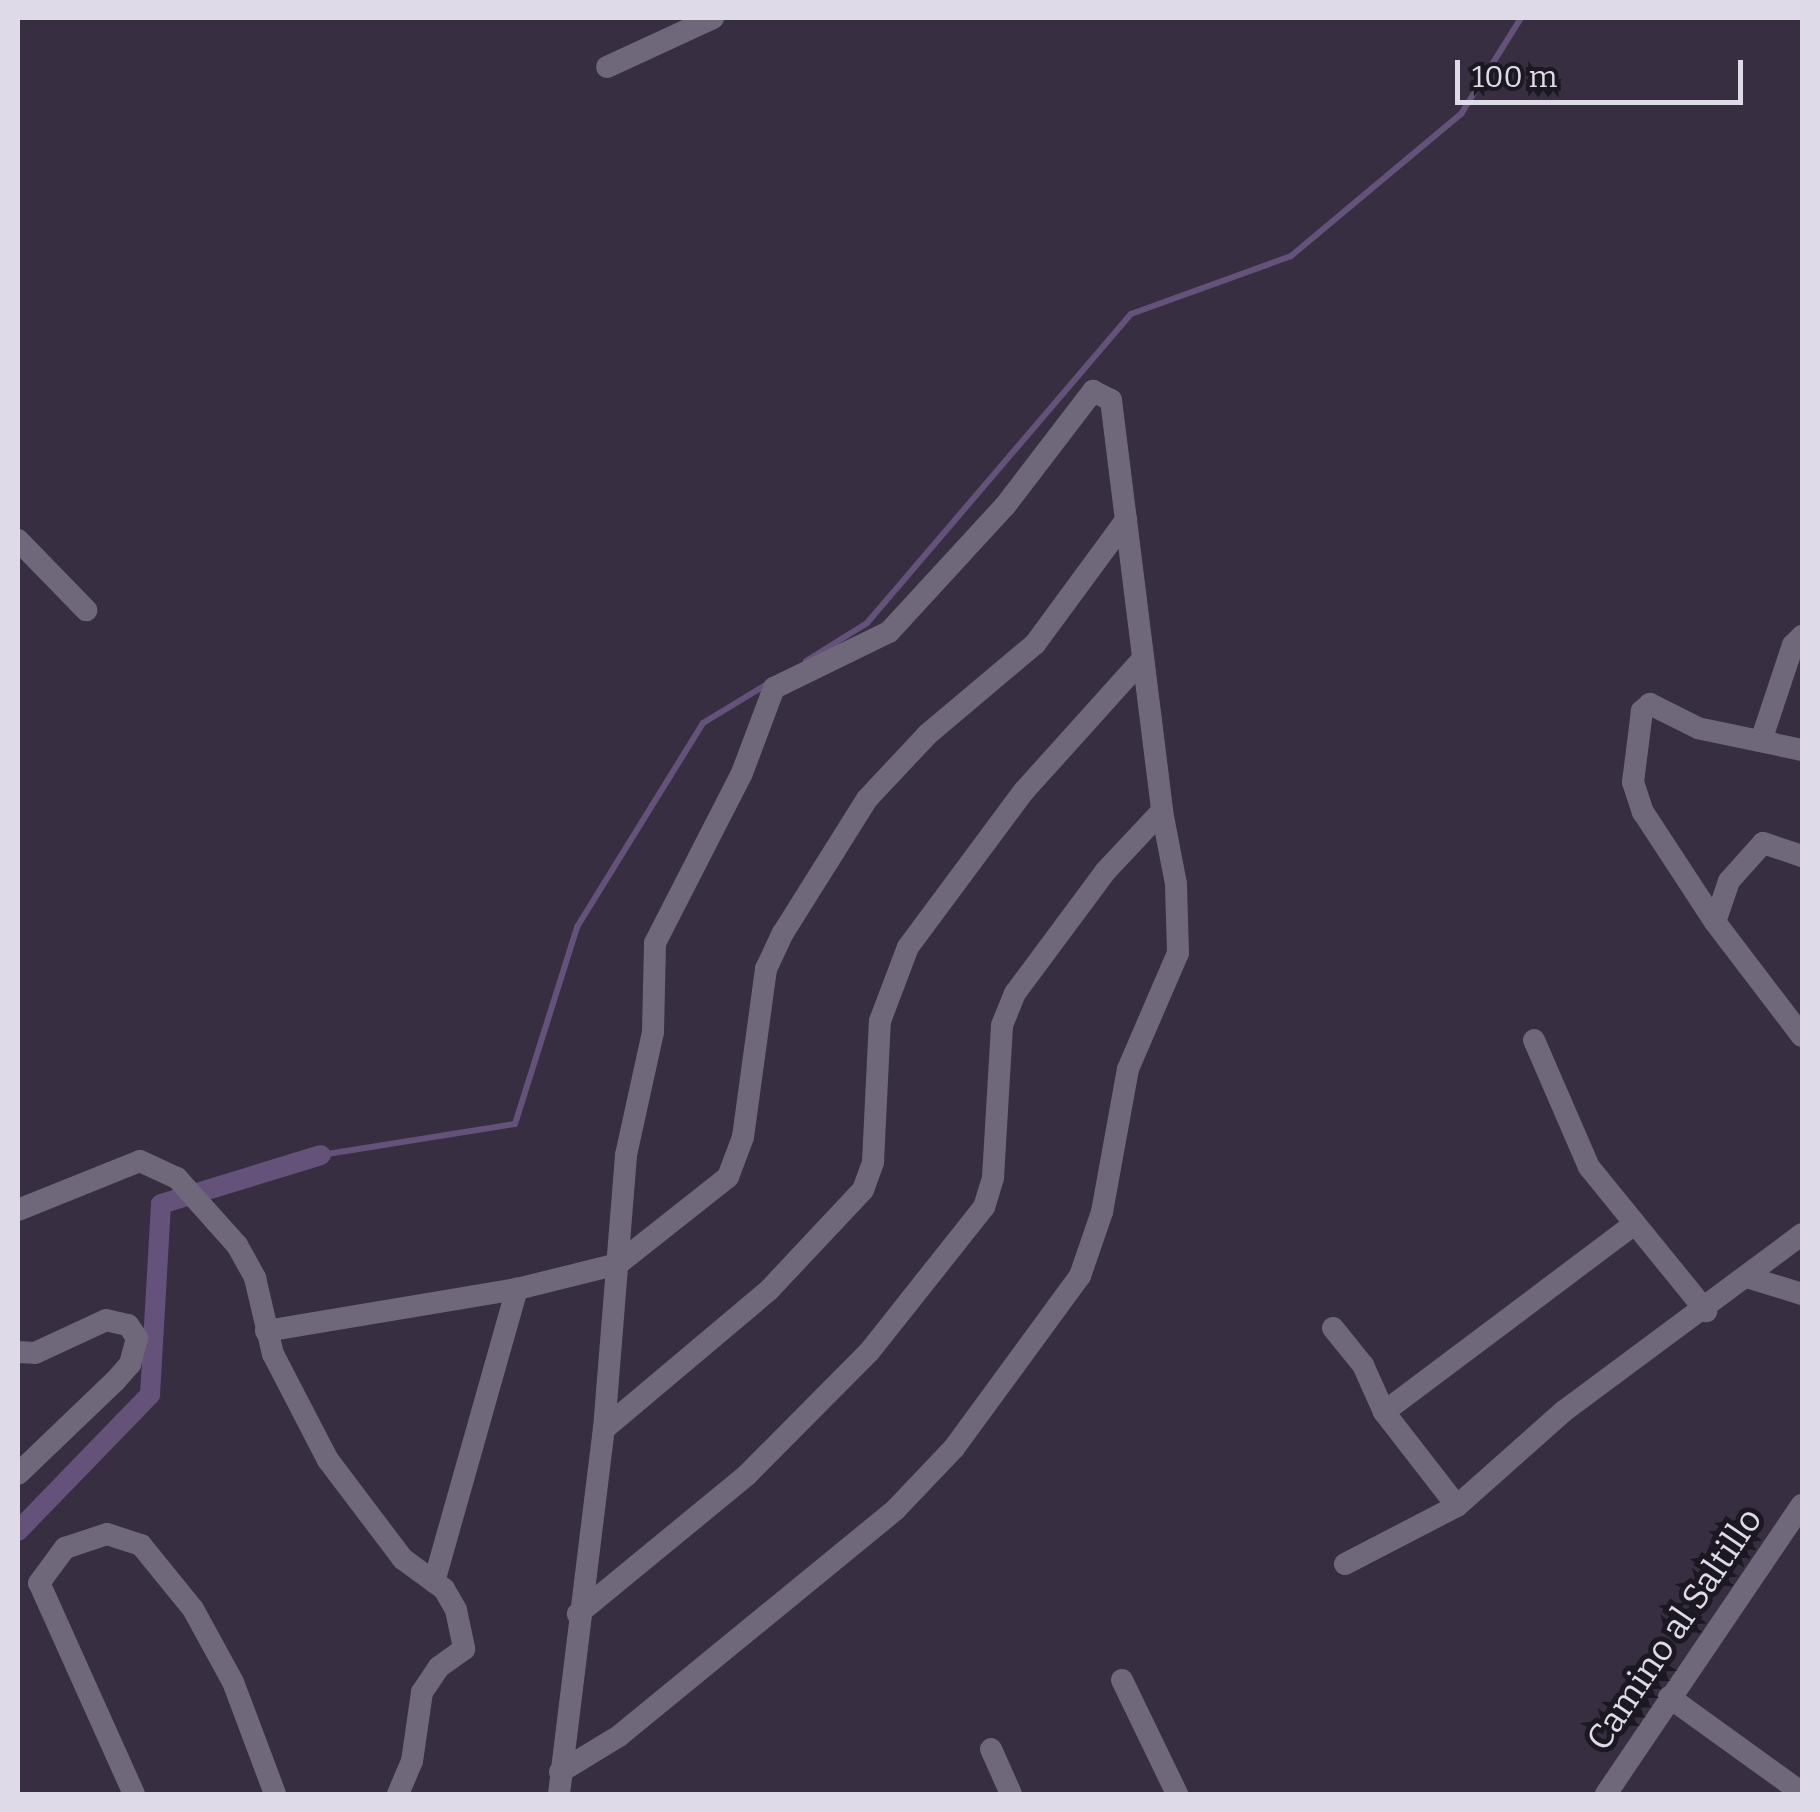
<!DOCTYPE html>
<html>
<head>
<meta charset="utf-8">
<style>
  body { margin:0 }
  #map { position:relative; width:1820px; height:1812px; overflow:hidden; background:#372e42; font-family:Bitter,serif }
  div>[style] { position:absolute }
  .stream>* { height:6px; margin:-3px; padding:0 3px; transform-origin:3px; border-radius:3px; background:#64527b }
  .canal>* { height:20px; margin:-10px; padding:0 10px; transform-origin:10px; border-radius:10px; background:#64527b }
  .minor>* { height:22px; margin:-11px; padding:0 11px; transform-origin:11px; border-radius:11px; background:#6f677a }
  span { translate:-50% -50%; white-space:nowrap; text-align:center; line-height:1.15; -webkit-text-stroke:10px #1c1822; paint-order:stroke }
  .street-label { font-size:35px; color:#dfdae7 }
  .frame { position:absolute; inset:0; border:20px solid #dfdae7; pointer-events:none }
  .scale { position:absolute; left:1455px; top:60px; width:288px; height:45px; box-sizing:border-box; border:5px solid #dfdae7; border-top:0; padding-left:12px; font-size:30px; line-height:35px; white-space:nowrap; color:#dfdae7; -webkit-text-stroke:8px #1c1822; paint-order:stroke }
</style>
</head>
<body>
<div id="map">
  <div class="stream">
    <div style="left:806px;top:661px;width:72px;rotate:-31.9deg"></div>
    <div style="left:867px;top:623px;width:406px;rotate:-49.5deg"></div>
    <div style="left:1131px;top:314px;width:170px;rotate:-19.9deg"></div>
    <div style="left:1291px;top:256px;width:222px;rotate:-39.9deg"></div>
    <div style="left:1461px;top:114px;width:113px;rotate:-58deg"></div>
    <div style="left:321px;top:1155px;width:196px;rotate:-9.1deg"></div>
    <div style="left:515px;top:1124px;width:207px;rotate:-72.5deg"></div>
    <div style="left:577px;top:927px;width:240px;rotate:-58.3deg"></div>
    <div style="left:703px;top:723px;width:77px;rotate:-31.2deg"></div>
  </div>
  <div class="canal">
    <div style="left:18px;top:1531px;width:190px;rotate:-45.9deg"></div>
    <div style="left:150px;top:1395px;width:191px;rotate:-86.7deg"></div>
    <div style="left:161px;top:1204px;width:167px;rotate:-17deg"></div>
  </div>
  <div class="minor">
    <div style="left:607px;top:67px;width:117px;rotate:-24.8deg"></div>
    <div style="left:18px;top:540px;width:98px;rotate:45.8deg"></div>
    <div style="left:1761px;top:741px;width:101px;rotate:-71.6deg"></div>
    <div style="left:1793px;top:645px;width:13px;rotate:-45deg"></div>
    <div style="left:1802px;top:750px;width:106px;rotate:-168.1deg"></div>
    <div style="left:1698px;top:728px;width:54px;rotate:-153.4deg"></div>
    <div style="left:1650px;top:704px;width:11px;rotate:139deg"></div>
    <div style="left:1642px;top:711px;width:72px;rotate:97.2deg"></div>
    <div style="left:1633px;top:782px;width:32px;rotate:72deg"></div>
    <div style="left:1643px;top:812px;width:131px;rotate:56.8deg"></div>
    <div style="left:1715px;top:922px;width:143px;rotate:52.7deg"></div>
    <div style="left:1715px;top:922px;width:43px;rotate:-71.1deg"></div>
    <div style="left:1729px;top:881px;width:51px;rotate:-48.2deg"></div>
    <div style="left:1763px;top:843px;width:41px;rotate:18.4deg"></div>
    <div style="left:1534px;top:1040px;width:138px;rotate:66.6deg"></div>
    <div style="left:1589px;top:1167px;width:186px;rotate:50.9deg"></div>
    <div style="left:18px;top:1210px;width:131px;rotate:-21.9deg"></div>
    <div style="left:140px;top:1161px;width:41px;rotate:24.7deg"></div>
    <div style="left:177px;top:1178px;width:90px;rotate:48.2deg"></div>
    <div style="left:237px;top:1245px;width:38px;rotate:61deg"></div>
    <div style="left:255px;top:1278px;width:78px;rotate:76.7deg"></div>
    <div style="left:273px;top:1354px;width:119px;rotate:62.6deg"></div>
    <div style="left:328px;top:1460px;width:124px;rotate:52.9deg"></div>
    <div style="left:403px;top:1559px;width:51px;rotate:36.2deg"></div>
    <div style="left:444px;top:1589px;width:24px;rotate:60deg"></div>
    <div style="left:456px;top:1610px;width:40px;rotate:78deg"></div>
    <div style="left:464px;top:1649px;width:31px;rotate:144deg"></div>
    <div style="left:439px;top:1667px;width:30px;rotate:124deg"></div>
    <div style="left:422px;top:1692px;width:70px;rotate:98.2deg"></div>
    <div style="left:412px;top:1761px;width:36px;rotate:113deg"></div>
    <div style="left:1750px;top:1278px;width:54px;rotate:17.1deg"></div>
    <div style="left:1333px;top:1328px;width:48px;rotate:51deg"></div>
    <div style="left:1363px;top:1365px;width:51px;rotate:65.9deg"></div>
    <div style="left:1384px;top:1412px;width:119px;rotate:52.2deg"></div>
    <div style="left:266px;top:1331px;width:254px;rotate:-9.5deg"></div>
    <div style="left:517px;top:1289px;width:104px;rotate:-13.9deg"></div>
    <div style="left:618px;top:1264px;width:140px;rotate:-38.3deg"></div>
    <div style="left:728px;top:1177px;width:43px;rotate:-69.4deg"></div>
    <div style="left:743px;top:1137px;width:170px;rotate:-82.2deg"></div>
    <div style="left:766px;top:969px;width:40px;rotate:-65deg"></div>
    <div style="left:783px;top:933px;width:158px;rotate:-57.9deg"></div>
    <div style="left:867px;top:799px;width:89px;rotate:-46.8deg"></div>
    <div style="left:928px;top:734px;width:140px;rotate:-40.1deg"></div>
    <div style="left:1035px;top:644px;width:154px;rotate:-53.7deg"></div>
    <div style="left:1126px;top:520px;width:293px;rotate:82.9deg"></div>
    <div style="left:1162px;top:811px;width:83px;rotate:133.1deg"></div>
    <div style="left:1105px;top:872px;width:151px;rotate:126.6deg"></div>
    <div style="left:1015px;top:993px;width:35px;rotate:112deg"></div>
    <div style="left:1002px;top:1026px;width:152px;rotate:93.4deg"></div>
    <div style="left:993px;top:1178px;width:30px;rotate:107deg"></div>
    <div style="left:984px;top:1207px;width:185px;rotate:128.4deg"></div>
    <div style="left:869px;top:1352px;width:173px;rotate:134.8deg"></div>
    <div style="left:747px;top:1475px;width:219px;rotate:140.6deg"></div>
    <div style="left:18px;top:1352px;width:17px;rotate:3deg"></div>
    <div style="left:35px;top:1353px;width:78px;rotate:-24.9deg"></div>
    <div style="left:106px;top:1320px;width:23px;rotate:13deg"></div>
    <div style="left:128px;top:1325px;width:16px;rotate:55deg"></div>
    <div style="left:137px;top:1338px;width:27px;rotate:105deg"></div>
    <div style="left:130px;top:1364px;width:23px;rotate:131deg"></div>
    <div style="left:115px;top:1381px;width:134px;rotate:136.2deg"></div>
    <div style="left:1384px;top:1412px;width:310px;rotate:-36.9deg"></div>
    <div style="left:604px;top:1429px;width:216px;rotate:-40.1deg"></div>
    <div style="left:769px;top:1290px;width:137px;rotate:-46.8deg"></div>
    <div style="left:863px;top:1190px;width:30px;rotate:-70deg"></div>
    <div style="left:873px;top:1162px;width:141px;rotate:-87.2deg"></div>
    <div style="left:880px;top:1021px;width:79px;rotate:-69.3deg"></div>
    <div style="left:908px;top:947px;width:194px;rotate:-53.4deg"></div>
    <div style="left:1024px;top:791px;width:175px;rotate:-48deg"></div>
    <div style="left:1345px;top:1564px;width:126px;rotate:-27.4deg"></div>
    <div style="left:1457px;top:1506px;width:143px;rotate:-41.6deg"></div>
    <div style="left:1564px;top:1411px;width:297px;rotate:-36.6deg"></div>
    <div style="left:434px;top:1582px;width:305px;rotate:-74.2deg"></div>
    <div style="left:1122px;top:1680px;width:127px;rotate:64.2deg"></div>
    <div style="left:1669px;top:1697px;width:164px;rotate:35.8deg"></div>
    <div style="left:991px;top:1749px;width:49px;rotate:66deg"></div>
    <div style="left:560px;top:1772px;width:69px;rotate:-31.4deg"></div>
    <div style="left:619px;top:1736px;width:358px;rotate:-39.3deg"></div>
    <div style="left:896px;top:1509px;width:84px;rotate:-46.4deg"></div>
    <div style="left:954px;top:1448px;width:213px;rotate:-53.8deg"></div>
    <div style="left:1080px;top:1276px;width:68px;rotate:-71deg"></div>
    <div style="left:1102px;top:1212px;width:145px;rotate:-79.7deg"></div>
    <div style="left:1128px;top:1069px;width:126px;rotate:-66.7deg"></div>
    <div style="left:1178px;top:953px;width:69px;rotate:-91.7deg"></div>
    <div style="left:1176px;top:884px;width:74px;rotate:-100.9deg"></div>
    <div style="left:134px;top:1794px;width:231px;rotate:-114.2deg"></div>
    <div style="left:39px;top:1583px;width:44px;rotate:-53.4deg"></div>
    <div style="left:65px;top:1548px;width:44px;rotate:-18.4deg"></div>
    <div style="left:107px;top:1534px;width:36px;rotate:18deg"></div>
    <div style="left:141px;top:1545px;width:82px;rotate:50.9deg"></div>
    <div style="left:193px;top:1609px;width:83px;rotate:61.3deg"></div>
    <div style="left:233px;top:1682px;width:120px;rotate:69.4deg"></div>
    <div style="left:559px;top:1794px;width:368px;rotate:-83deg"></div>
    <div style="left:604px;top:1429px;width:275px;rotate:-85.4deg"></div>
    <div style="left:626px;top:1155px;width:126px;rotate:-77.6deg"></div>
    <div style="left:653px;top:1032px;width:89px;rotate:-88.7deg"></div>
    <div style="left:655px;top:943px;width:191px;rotate:-62.9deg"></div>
    <div style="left:742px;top:773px;width:91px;rotate:-69.4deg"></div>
    <div style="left:774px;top:688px;width:128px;rotate:-26deg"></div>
    <div style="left:889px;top:632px;width:171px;rotate:-47.4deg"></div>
    <div style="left:1005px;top:506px;width:145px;rotate:-52.6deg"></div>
    <div style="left:1093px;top:391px;width:20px;rotate:27deg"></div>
    <div style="left:1111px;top:400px;width:121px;rotate:82.9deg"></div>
    <div style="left:1606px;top:1794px;width:349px;rotate:-55.9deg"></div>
  </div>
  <div class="street-label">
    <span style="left:1674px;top:1629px;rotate:-56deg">Camino al Saltillo</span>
  </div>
  <div class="frame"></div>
  <div class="scale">100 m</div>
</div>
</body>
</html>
